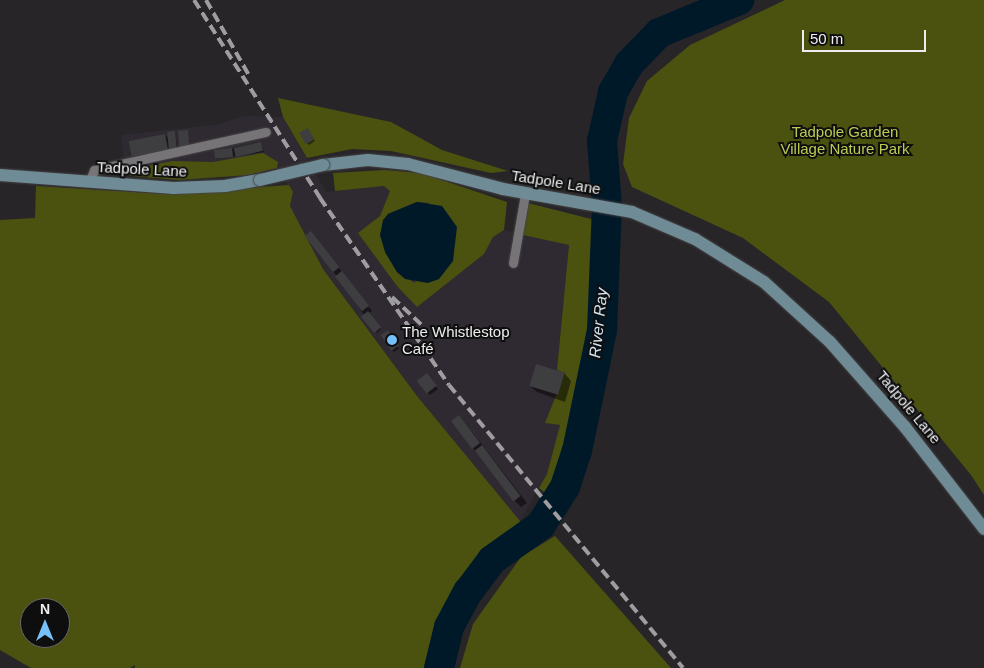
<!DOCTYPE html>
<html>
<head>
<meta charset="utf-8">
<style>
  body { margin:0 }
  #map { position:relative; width:984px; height:668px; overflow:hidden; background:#272527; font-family:Arial,sans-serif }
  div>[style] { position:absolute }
  .built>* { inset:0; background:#2f2931 }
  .green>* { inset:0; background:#4b520f }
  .water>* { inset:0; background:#001929 }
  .shadow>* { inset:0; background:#0007 }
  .river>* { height:30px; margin:-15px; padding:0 15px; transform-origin:15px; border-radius:15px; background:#001929 }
  .building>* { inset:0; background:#3e3e41; transform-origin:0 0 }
  .roads { filter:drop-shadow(0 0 1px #454345) drop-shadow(0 0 1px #454345) }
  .lane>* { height:9px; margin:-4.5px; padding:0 4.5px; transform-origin:4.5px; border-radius:4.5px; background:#767477 }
  .secondary>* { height:12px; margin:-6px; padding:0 6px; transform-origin:6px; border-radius:6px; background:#6f8b95 }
  .rail>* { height:4px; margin-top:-2px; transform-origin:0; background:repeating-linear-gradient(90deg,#9f9d9f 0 10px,transparent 0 15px) }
  .bridges { filter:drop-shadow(0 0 1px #454345) drop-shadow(0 0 1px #454345) }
  .secondary-bridge>* { height:12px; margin:-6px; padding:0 6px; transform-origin:6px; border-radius:6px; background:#6f8b95 }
  .dots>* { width:14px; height:14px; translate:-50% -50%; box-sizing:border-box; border:2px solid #0f0e0f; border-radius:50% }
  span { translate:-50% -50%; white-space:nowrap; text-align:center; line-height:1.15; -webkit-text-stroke:4px #0f0e0f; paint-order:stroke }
  .park-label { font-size:15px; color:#bccb52 }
  .street-label { font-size:15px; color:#edecee }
  .poi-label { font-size:15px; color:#edecee }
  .left { translate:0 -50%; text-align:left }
  .water-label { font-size:16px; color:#cfe3f1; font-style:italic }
  .north { position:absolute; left:20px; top:598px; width:50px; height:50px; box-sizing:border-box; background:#0f0e0f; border:1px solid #686768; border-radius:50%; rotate:0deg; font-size:14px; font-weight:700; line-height:20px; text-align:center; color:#edecee }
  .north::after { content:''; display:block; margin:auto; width:18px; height:22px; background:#77bff7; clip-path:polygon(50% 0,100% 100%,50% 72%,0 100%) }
  .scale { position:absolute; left:802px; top:30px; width:124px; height:22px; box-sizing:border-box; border:2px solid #edecee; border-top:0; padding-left:6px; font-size:15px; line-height:18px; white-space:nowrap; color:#edecee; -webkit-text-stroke:4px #0f0e0f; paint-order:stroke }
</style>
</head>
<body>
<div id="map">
  <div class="built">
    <div style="clip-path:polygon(244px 116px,283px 117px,326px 192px,384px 186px,390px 191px,380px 216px,484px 254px,493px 237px,504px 230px,569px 245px,557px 370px,565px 373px,546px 423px,560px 425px,547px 474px,520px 521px,417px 396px,323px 269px,290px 206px,293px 192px,277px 169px,248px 175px,179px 180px,131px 176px,124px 170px,121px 135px,219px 124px)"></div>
  </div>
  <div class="green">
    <div style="clip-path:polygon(785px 0,984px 0,984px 495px,971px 475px,829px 302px,743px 238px,632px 187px,623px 164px,629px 118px,647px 81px,690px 45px)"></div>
    <div style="clip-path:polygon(278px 98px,391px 122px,442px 150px,508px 171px,491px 173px,391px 151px,352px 149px,307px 158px,283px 117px)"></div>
    <div style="clip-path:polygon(263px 153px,278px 162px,277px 168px,248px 175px,179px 180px,131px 176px,124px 170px,173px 161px,213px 162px)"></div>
    <div style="clip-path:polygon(evenodd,384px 170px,421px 173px,507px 202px,504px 230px,493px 237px,484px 254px,417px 307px,397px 286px,358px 233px,380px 216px,390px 191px,384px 186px,335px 191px,333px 173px,384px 170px,417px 202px,429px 203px,415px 283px,397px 272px,385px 252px,388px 214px,417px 202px)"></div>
    <div style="clip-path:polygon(evenodd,289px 185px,293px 192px,290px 206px,323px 269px,417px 396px,520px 521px,520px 534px,472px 564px,455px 592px,426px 668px,135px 668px,135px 665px,130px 668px,31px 668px,0 650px,0 220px,35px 218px,36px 186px,165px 194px,289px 185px,30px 608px,60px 608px,60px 638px,30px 638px,30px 608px)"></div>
    <div style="clip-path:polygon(528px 203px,591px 219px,599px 234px,589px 351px,562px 472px,550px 497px,539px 488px,547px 474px,560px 425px,545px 423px,565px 373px,557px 370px,569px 245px,523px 235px)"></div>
    <div style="clip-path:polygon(555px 536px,671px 668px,460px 668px,473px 624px,521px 557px)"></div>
  </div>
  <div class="water">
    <div style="clip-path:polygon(417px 202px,442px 206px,457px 227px,453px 261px,439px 279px,428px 283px,405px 279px,397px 272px,385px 252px,380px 235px,383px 220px,388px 214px)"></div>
  </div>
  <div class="shadow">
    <div style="clip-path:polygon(309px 132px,315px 141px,309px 145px,307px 143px)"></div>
    <div style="clip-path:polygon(175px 133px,178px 150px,136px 159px,131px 154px,165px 135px,169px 139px)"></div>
    <div style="clip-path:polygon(261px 143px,264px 152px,216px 159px,215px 152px)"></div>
    <div style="clip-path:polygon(311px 232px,372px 311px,369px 313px,381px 329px,377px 333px,333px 271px)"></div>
    <div style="clip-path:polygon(390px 334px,399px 348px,394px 352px,392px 350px)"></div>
    <div style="clip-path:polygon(536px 365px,565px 374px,571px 381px,565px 402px,537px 392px,530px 386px)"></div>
    <div style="clip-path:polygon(428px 377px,438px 389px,430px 395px,418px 381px)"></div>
    <div style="clip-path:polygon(459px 417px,466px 424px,527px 503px,521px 507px,514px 500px,473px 448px)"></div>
  </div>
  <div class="river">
    <div style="left:439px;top:668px;width:42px;rotate:-76.3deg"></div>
    <div style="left:449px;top:627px;width:40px;rotate:-62deg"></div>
    <div style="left:468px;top:592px;width:40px;rotate:-53deg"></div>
    <div style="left:492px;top:560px;width:60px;rotate:-35.5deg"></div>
    <div style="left:541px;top:525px;width:45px;rotate:-57.7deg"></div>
    <div style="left:565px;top:487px;width:38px;rotate:-72deg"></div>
    <div style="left:577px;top:451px;width:124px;rotate:-78.3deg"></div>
    <div style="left:602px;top:330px;width:123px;rotate:-87.7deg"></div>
    <div style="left:607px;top:207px;width:66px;rotate:-94.3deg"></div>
    <div style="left:602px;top:141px;width:50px;rotate:-77.3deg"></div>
    <div style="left:613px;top:92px;width:32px;rotate:-60deg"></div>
    <div style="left:629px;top:64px;width:43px;rotate:-45.9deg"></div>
    <div style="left:659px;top:33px;width:87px;rotate:-22.4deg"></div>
  </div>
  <div class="building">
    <div style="left:308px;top:128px;width:13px;height:10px;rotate:61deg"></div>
    <div style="left:188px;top:130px;width:16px;height:10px;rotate:86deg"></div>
    <div style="left:175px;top:131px;width:18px;height:8px;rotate:84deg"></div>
    <div style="left:165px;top:134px;width:16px;height:37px;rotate:79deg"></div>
    <div style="left:261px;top:142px;width:9px;height:28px;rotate:77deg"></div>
    <div style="left:232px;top:148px;width:9px;height:18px;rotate:84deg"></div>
    <div style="left:311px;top:231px;width:46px;height:8px;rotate:52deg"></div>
    <div style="left:342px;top:271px;width:44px;height:9px;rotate:52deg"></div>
    <div style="left:368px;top:311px;width:21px;height:9px;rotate:51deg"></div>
    <div style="left:388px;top:330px;width:19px;height:9px;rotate:55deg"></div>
    <div style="left:536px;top:364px;width:30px;height:23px;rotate:17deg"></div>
    <div style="left:427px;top:373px;width:16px;height:13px;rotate:52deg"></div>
    <div style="left:459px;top:415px;width:35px;height:10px;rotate:53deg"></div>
    <div style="left:482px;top:445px;width:64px;height:9px;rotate:53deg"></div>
  </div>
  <div class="roads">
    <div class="lane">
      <div style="left:89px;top:182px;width:13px;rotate:-67deg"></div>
      <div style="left:94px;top:170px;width:176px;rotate:-12.5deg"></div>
      <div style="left:513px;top:263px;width:70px;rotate:-80.1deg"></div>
    </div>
    <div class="secondary">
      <div style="left:323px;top:165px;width:45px;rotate:-6.3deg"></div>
      <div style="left:368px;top:160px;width:40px;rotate:5.7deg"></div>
      <div style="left:408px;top:164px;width:98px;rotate:14.7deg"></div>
      <div style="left:503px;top:189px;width:131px;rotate:10.1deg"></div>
      <div style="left:632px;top:212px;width:69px;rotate:23.2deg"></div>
      <div style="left:695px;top:239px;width:81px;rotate:31.9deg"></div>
      <div style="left:764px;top:282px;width:89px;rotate:42.3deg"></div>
      <div style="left:830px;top:342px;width:113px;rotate:48.6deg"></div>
      <div style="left:905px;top:427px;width:129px;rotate:52.2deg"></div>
      <div style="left:0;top:175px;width:174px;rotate:4.3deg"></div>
      <div style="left:174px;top:188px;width:51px;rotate:-2.2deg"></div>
      <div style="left:225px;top:186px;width:36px;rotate:-10deg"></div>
    </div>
  </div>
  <div class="rail">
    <div style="left:194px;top:0;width:235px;rotate:57.5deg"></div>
    <div style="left:320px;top:198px;width:227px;rotate:55.4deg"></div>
    <div style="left:449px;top:385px;width:367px;rotate:50.4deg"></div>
    <div style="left:206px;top:0;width:89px;rotate:60.3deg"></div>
    <div style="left:392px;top:297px;width:44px;rotate:43.2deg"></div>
  </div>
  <div class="bridges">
    <div class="secondary-bridge">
      <div style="left:260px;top:180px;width:65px;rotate:-13.4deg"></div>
    </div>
  </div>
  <div class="dots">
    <div style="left:392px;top:340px;background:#77bff7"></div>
  </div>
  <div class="park-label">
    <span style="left:845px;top:140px">Tadpole Garden<br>Village Nature Park</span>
  </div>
  <div class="street-label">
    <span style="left:142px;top:169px;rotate:3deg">Tadpole Lane</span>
    <span style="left:556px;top:182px;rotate:9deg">Tadpole Lane</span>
    <span style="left:909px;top:407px;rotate:50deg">Tadpole Lane</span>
  </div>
  <div class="poi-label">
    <span class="left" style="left:402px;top:340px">The Whistlestop<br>Café</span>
  </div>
  <div class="water-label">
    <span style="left:599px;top:323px;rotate:-84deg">River Ray</span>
  </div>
  <div class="north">N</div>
  <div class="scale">50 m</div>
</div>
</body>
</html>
